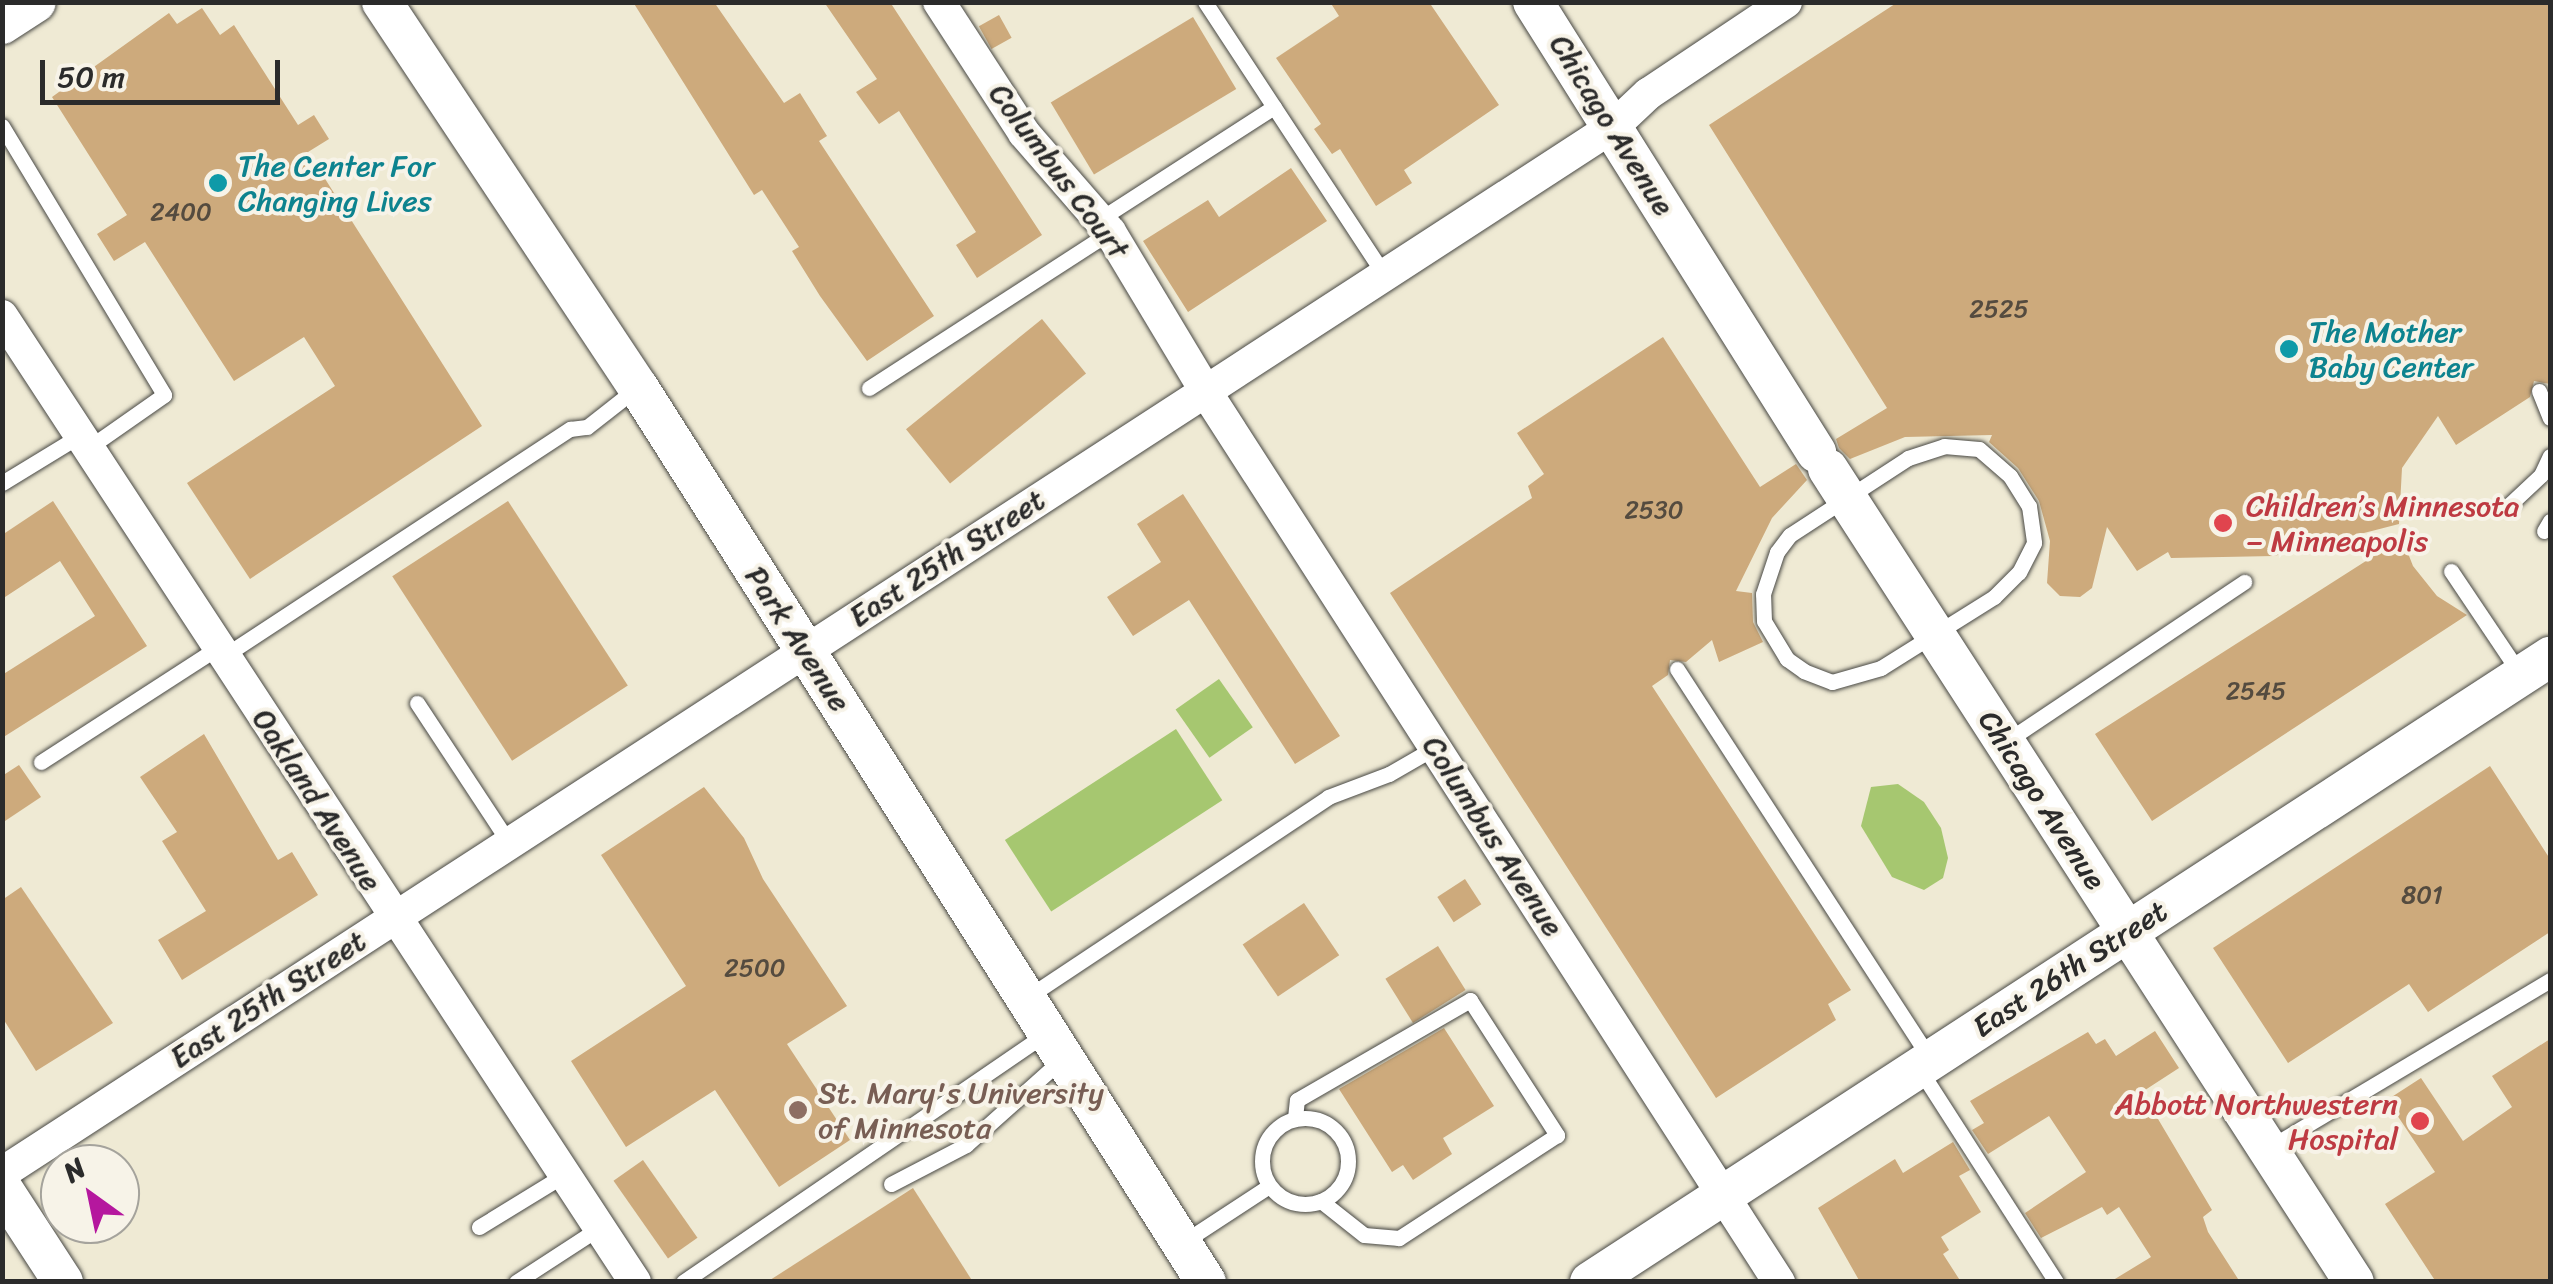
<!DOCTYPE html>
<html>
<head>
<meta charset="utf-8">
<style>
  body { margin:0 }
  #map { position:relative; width:2553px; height:1284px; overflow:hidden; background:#efead4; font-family:Sriracha,sans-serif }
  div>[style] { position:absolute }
  .green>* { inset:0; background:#a6c770; transform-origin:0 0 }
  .building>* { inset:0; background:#cdaa7c; transform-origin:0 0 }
  .roads { filter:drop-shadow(0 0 2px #484844) drop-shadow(0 0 2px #484844) }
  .service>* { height:15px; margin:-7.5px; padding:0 7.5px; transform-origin:7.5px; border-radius:7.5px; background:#fff }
  .service>.ring { margin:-7.5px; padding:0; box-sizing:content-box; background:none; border:15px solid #fff; border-radius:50% }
  .minor>* { height:32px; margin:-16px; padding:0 16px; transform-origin:16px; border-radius:16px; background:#fff }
  .tertiary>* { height:40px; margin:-20px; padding:0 20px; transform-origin:20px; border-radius:20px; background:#fff }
  .dots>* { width:28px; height:28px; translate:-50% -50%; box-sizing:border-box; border:5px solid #f7f3e8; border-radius:50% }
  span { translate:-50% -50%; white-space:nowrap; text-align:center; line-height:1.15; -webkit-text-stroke:8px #f7f3e8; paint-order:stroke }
  .number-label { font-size:25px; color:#544b3f }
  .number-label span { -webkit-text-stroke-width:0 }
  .street-label { font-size:30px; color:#2b2b2b }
  .culture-label { font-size:30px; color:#0d838f }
  .left { translate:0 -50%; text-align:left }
  .health-label { font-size:30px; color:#be3a42 }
  .right { translate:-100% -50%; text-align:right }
  .education-label { font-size:30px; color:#785e54 }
  .frame { position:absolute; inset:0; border:5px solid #2b2b2b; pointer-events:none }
  .north { position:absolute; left:40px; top:1144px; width:100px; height:100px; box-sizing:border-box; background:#f7f3e8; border:2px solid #a5a39c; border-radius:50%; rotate:327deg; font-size:28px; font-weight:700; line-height:40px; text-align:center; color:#2b2b2b }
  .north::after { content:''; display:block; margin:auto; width:35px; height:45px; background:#b5179e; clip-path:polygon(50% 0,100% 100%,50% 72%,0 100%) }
  .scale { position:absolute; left:40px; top:60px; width:240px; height:45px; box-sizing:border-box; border:5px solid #2b2b2b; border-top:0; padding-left:12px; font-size:30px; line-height:35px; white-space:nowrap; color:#2b2b2b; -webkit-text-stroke:8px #f7f3e8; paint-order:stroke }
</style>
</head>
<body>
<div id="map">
  <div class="green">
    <div style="left:1219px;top:679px;width:59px;height:53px;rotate:55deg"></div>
    <div style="left:1176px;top:729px;width:85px;height:204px;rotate:57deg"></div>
    <div style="clip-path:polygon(1898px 784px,1924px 802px,1941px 828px,1948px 858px,1943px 878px,1924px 890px,1892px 877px,1861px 826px,1871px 787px)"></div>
  </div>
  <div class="building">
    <div style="clip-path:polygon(633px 2px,714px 2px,784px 103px,800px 93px,827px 136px,819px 141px,934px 316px,867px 361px,820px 296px,792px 251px,799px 247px,762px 190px,754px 195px)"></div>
    <div style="clip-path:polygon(824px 2px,890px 2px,1042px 235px,977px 278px,956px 245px,976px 232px,899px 111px,879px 124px,856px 92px,877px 79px)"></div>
    <div style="clip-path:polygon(1330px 2px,1429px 2px,1499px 105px,1404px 170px,1412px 183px,1376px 206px,1340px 149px,1332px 154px,1314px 129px,1321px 124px,1276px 58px,1339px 16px)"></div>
    <div style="clip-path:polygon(1898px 2px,2550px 2px,2550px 384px,2534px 381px,2530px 397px,2456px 445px,2438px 416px,2402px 468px,2399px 524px,2274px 556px,2171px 558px,2168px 552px,2137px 571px,2107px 527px,2092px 588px,2080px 597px,2060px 596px,2047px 583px,2050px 541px,2039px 501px,2018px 468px,1989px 442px,1992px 435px,1905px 437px,1850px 459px,1839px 448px,1836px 439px,1887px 408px,1709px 125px)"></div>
    <div style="clip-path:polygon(202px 8px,220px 35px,234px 25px,298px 125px,314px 115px,329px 139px,308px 152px,482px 426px,250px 579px,187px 483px,335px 386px,304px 337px,234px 381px,145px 242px,114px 261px,97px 234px,127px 215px,52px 97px,169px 13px,177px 24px)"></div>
    <div style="left:999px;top:15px;width:26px;height:23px;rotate:61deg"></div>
    <div style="left:1193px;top:17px;width:84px;height:166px;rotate:59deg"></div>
    <div style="clip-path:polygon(1291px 168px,1327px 221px,1188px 312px,1143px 241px,1208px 200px,1219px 217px)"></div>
    <div style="left:1042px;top:319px;width:70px;height:175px;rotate:51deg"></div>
    <div style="clip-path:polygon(1663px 337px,1760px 487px,1796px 464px,1807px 480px,1772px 518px,1736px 591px,1752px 593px,1753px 622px,1763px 642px,1719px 662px,1712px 640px,1686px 662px,1670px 660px,1668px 675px,1652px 686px,1851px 990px,1828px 1004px,1836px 1020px,1716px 1098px,1390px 593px,1532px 498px,1528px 486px,1544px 474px,1517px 433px)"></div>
    <div style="clip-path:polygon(1183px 494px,1340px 736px,1295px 764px,1189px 600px,1133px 636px,1107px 597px,1161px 562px,1137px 524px)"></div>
    <div style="clip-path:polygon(53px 501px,147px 646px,2px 738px,2px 675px,95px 616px,60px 561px,2px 599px,2px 535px)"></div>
    <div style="left:508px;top:501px;width:220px;height:138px;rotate:57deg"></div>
    <div style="clip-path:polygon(2402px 538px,2413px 566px,2437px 596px,2467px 615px,2152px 821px,2095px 734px)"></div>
    <div style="clip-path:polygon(204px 734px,278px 860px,292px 852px,318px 895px,182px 980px,158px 940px,206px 911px,162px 841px,177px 832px,140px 777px)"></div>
    <div style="clip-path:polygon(19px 765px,41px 797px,2px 823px,2px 776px)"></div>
    <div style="clip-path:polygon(2490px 766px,2550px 859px,2550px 932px,2428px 1012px,2409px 984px,2288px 1063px,2213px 948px)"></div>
    <div style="clip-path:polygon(704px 787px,744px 838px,763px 879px,847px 1006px,787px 1044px,850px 1140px,779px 1187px,715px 1090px,626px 1147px,571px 1061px,686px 986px,601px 855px)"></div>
    <div style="left:1465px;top:879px;width:30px;height:33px;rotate:57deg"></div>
    <div style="clip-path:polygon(21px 887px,113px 1023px,36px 1071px,2px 1017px,2px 900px)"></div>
    <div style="left:1304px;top:903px;width:63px;height:74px;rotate:56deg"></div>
    <div style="left:1438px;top:946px;width:52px;height:62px;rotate:58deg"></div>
    <div style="clip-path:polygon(1444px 1028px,1494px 1106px,1443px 1138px,1452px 1154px,1413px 1180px,1403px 1165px,1392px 1172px,1339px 1089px)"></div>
    <div style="clip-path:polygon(2155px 1031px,2179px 1068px,2142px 1092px,2212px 1210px,2203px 1217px,2208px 1232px,2240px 1282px,2110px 1282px,2151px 1257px,2119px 1207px,2107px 1215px,2102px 1207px,2041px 1238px,2025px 1213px,2086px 1172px,2049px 1116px,1988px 1154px,1972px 1130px,1984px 1123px,1970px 1101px,2088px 1032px,2096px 1044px,2105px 1039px,2116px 1056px)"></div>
    <div style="clip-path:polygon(2550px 1039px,2550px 1282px,2436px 1282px,2385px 1204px,2435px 1172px,2387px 1100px,2421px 1078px,2463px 1141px,2512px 1107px,2492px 1076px)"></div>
    <div style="clip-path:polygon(1953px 1142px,1970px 1170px,1959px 1176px,1981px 1212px,1941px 1237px,1949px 1250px,1943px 1254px,1961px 1282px,1860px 1282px,1818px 1208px,1895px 1159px,1903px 1173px)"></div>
    <div style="left:643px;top:1160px;width:95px;height:36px;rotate:55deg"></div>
    <div style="clip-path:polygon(913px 1188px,973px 1282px,767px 1282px)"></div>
  </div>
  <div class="roads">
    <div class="service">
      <div style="left:1205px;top:2px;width:326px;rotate:56.7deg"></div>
      <div style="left:2px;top:126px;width:314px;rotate:58.9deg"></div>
      <div style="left:164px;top:395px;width:94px;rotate:145deg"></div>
      <div style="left:1100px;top:219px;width:207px;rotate:-32.8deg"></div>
      <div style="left:869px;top:388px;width:287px;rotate:-32.9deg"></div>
      <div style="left:2539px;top:391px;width:29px;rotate:68deg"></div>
      <div style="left:1944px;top:446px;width:35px;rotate:5deg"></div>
      <div style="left:1979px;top:449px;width:41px;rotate:41.1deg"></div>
      <div style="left:2010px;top:476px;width:36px;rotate:58deg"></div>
      <div style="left:2029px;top:506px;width:37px;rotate:82deg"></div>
      <div style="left:2034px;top:543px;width:33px;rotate:117deg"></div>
      <div style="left:2019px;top:572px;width:35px;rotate:135deg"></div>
      <div style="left:1994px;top:597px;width:133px;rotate:147.9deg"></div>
      <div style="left:1881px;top:668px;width:51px;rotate:164.1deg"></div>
      <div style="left:1832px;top:682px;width:30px;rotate:-159deg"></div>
      <div style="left:1804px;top:671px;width:21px;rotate:-145deg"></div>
      <div style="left:1787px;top:659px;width:44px;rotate:-121.2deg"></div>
      <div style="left:1764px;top:621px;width:27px;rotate:-92deg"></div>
      <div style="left:1763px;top:594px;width:44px;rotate:-71.6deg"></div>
      <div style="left:1777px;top:552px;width:21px;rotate:-53deg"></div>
      <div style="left:1790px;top:535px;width:141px;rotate:-33.1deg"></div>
      <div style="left:1908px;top:458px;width:38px;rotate:-18deg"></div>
      <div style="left:2px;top:483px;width:90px;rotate:-31.4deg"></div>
      <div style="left:2508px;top:506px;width:45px;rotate:-43.2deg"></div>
      <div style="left:2541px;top:475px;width:21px;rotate:-65deg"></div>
      <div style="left:2544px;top:531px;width:12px;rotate:-59deg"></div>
      <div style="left:2451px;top:571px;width:125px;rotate:56.1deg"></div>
      <div style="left:224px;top:656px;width:414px;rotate:-33.3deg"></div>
      <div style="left:570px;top:429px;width:17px;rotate:-7deg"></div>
      <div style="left:587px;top:427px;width:65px;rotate:-38.1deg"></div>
      <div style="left:1677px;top:669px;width:466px;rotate:57deg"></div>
      <div style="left:417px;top:703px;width:165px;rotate:56.6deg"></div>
      <div style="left:2005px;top:742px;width:288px;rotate:-33.8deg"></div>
      <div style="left:41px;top:762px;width:210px;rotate:-32.9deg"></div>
      <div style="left:1029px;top:996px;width:359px;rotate:-33.6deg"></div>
      <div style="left:1328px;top:797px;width:65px;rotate:-20.7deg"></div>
      <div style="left:1389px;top:774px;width:54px;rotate:-29.9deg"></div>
      <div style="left:1920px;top:1070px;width:252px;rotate:57.3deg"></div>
      <div class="ring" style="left:1262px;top:1118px;width:71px;height:71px"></div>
      <div style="left:1295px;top:1118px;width:18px;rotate:-84deg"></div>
      <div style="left:1297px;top:1100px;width:200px;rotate:-30deg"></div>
      <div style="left:1470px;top:1000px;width:161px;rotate:57.2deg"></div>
      <div style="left:1557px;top:1135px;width:189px;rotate:146.9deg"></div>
      <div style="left:1399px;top:1238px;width:35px;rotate:-175deg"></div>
      <div style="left:1364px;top:1235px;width:55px;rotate:-141.7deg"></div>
      <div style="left:2270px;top:1147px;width:326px;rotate:-30.8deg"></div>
      <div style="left:891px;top:1184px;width:85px;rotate:-27.5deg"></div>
      <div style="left:966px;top:1145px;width:127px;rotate:-41.8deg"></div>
      <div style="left:479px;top:1227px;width:100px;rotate:-31.5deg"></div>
      <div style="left:1185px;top:1241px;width:100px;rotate:-33.2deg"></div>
      <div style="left:516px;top:1282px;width:99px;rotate:-33deg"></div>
      <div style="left:683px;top:1282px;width:441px;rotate:-34.4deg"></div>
    </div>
    <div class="minor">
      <div style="left:939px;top:2px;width:156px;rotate:57deg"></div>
      <div style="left:1024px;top:133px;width:131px;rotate:49deg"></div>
      <div style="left:1110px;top:232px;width:187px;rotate:59deg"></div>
      <div style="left:1206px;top:392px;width:1059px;rotate:57.23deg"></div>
      <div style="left:2px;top:316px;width:1155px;rotate:56.76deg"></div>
      <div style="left:2px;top:1173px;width:1922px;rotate:-33deg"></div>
      <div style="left:1614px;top:126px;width:47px;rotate:-43.3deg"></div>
      <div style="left:1648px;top:94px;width:166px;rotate:-33.7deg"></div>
    </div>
    <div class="tertiary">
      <div style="left:382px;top:2px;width:462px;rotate:56.4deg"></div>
      <div style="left:638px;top:387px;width:1060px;rotate:57.6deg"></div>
      <div style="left:1533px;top:2px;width:532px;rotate:57.83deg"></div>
      <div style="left:2px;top:24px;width:40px;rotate:-32.9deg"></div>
      <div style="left:1828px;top:469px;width:968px;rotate:57.1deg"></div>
      <div style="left:2px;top:1188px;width:112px;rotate:57deg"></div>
      <div style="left:1590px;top:1282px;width:1146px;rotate:-33.07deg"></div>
    </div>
  </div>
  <div class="dots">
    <div style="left:218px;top:183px;background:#0f9aa8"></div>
    <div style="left:2289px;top:349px;background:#0f9aa8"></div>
    <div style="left:2223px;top:523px;background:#e0444e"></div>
    <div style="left:798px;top:1110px;background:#8d6e63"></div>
    <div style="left:2420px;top:1121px;background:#e0444e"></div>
  </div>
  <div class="number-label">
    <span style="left:181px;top:212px">2400</span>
    <span style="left:1999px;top:309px">2525</span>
    <span style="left:1654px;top:510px">2530</span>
    <span style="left:2256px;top:691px">2545</span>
    <span style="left:2422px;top:895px">801</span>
    <span style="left:755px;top:968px">2500</span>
  </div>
  <div class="street-label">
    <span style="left:1612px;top:125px;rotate:58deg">Chicago Avenue</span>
    <span style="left:1059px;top:171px;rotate:53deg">Columbus Court</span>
    <span style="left:947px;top:558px;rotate:-33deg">East 25th Street</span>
    <span style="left:798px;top:639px;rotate:57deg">Park Avenue</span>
    <span style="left:317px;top:800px;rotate:57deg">Oakland Avenue</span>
    <span style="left:2042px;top:800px;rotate:57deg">Chicago Avenue</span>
    <span style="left:1493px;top:836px;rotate:57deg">Columbus Avenue</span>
    <span style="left:2070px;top:969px;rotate:-33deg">East 26th Street</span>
    <span style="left:268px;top:999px;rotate:-33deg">East 25th Street</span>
  </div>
  <div class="culture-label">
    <span class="left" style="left:238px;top:183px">The Center For<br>Changing Lives</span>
    <span class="left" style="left:2309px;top:349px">The Mother<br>Baby Center</span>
  </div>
  <div class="health-label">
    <span class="left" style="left:2246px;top:523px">Children’s Minnesota<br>– Minneapolis</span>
    <span class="right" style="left:2398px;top:1121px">Abbott Northwestern<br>Hospital</span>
  </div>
  <div class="education-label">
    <span class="left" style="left:818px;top:1110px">St. Mary's University<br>of Minnesota</span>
  </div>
  <div class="frame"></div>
  <div class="north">N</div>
  <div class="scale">50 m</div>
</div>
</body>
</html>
